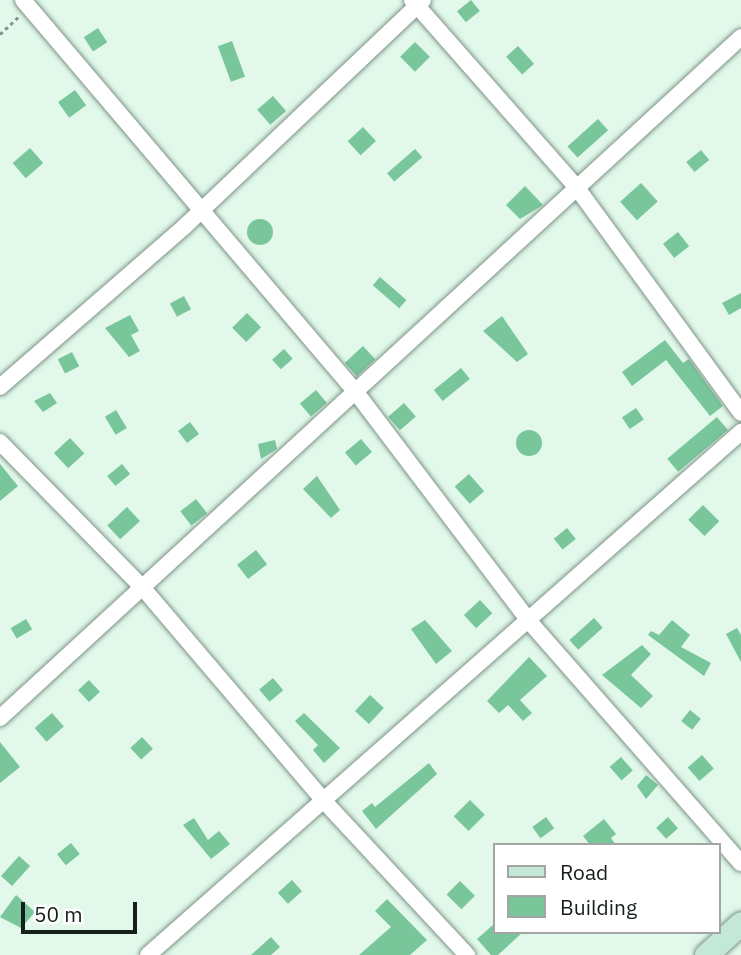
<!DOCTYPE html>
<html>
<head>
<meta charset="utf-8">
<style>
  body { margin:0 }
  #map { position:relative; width:741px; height:955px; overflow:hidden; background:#e1f8ea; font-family:"IBM Plex Sans",sans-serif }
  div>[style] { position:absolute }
  .building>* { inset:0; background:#79c69b; transform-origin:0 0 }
  .round { border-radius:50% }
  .path>* { height:2.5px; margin-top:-1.25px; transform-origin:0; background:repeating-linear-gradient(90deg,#86968c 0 3.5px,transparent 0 7px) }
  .roads { filter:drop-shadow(0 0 2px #7e9387) drop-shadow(0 0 2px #7e9387) }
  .street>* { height:16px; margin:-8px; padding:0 8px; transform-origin:8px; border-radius:8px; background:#fff }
  .secondary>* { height:23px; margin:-11.5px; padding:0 11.5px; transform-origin:11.5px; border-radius:11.5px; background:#c4e8d7 }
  span { translate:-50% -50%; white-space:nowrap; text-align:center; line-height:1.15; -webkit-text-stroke:7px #fff; paint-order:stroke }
  .legend { position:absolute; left:493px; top:843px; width:228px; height:91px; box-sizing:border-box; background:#fff; border:2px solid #a2a5a3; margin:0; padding:9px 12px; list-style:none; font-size:21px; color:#171f1a }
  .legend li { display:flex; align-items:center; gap:14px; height:35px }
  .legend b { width:35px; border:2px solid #a2a5a3 }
  .scale { position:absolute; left:21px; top:902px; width:116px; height:32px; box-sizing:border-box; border:4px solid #171f1a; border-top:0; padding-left:9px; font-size:21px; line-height:24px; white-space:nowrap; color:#171f1a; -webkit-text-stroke:5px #fff; paint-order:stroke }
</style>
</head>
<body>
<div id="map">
  <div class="building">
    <div style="left:471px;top:0;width:14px;height:18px;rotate:51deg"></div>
    <div style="left:98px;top:28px;width:17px;height:17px;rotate:57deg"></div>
    <div style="left:232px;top:41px;width:38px;height:15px;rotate:70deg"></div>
    <div style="left:415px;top:42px;width:21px;height:21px;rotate:45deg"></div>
    <div style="left:518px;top:46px;width:24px;height:16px;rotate:48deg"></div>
    <div style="left:75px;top:90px;width:19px;height:21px;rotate:54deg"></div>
    <div style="left:273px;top:96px;width:20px;height:21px;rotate:49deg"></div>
    <div style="left:598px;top:119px;width:15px;height:41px;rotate:48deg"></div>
    <div style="left:363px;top:127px;width:19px;height:21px;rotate:47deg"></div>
    <div style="left:30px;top:148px;width:20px;height:23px;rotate:49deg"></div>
    <div style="left:415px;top:149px;width:11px;height:37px;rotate:49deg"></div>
    <div style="left:701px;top:150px;width:13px;height:19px;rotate:51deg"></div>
    <div style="left:641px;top:183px;width:25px;height:28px;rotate:48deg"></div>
    <div style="clip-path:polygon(525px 186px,543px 205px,520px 219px,506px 205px)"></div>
    <div class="round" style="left:247px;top:219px;width:26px;height:26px"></div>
    <div style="left:678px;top:232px;width:18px;height:19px;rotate:52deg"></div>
    <div style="left:380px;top:277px;width:35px;height:11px;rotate:41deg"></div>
    <div style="clip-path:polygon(741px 293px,741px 308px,729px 315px,722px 303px)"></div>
    <div style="left:184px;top:296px;width:15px;height:16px;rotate:62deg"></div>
    <div style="left:247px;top:313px;width:20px;height:21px;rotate:45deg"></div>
    <div style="clip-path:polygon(130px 315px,139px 331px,131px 335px,140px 351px,129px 357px,105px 328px)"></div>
    <div style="clip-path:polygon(502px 316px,528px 354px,517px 362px,483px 331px)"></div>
    <div style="clip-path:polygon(665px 340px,683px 363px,689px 359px,723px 406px,710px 416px,666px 360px,632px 386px,622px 372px)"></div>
    <div style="left:363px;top:346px;width:18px;height:25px;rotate:47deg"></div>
    <div style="left:284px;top:349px;width:13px;height:16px;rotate:48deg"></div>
    <div style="left:72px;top:352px;width:16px;height:16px;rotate:63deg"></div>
    <div style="left:461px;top:368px;width:14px;height:35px;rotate:51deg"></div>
    <div style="left:316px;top:390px;width:17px;height:21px;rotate:50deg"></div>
    <div style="clip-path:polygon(50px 393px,57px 403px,43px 412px,34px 401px)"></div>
    <div style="left:404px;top:403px;width:18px;height:21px;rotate:49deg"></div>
    <div style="left:636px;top:408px;width:14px;height:17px;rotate:56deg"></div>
    <div style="left:116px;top:410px;width:21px;height:13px;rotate:59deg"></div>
    <div style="left:717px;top:417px;width:17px;height:65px;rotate:50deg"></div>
    <div style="left:190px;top:422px;width:15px;height:15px;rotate:53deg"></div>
    <div class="round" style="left:516px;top:430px;width:26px;height:26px"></div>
    <div style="left:70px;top:438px;width:21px;height:22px;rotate:47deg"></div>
    <div style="left:361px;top:439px;width:17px;height:21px;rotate:50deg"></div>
    <div style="clip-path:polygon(275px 440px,277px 449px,261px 459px,258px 444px)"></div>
    <div style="clip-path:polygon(0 464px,18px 486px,0 501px)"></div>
    <div style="left:122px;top:464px;width:13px;height:19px;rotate:51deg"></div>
    <div style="left:469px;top:474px;width:23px;height:19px;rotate:49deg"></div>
    <div style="clip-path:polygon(317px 476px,340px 510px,331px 518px,303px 489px)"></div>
    <div style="left:196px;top:499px;width:18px;height:20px;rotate:52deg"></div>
    <div style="left:703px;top:505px;width:23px;height:21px;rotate:45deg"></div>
    <div style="left:127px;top:507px;width:19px;height:27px;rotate:47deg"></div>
    <div style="left:567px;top:528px;width:14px;height:17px;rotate:51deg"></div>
    <div style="left:256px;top:550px;width:18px;height:24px;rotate:52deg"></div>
    <div style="left:480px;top:600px;width:18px;height:22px;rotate:47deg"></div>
    <div style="left:594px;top:618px;width:13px;height:33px;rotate:48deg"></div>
    <div style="left:26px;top:619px;width:12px;height:18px;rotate:59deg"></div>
    <div style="clip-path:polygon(425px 620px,452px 651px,436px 664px,411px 629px)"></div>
    <div style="clip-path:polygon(672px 620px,690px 635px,681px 647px,711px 663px,704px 676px,648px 635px,651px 631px,659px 635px)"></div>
    <div style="clip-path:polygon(737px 628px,741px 635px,741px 662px,726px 634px)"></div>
    <div style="clip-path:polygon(642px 645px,651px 654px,631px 675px,653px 696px,641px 708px,602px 675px)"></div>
    <div style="clip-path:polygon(529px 657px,547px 676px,520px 700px,532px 713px,523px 721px,508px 705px,499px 713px,487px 701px)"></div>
    <div style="left:273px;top:678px;width:16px;height:18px;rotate:50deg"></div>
    <div style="left:89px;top:680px;width:16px;height:15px;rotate:47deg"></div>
    <div style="left:370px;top:695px;width:19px;height:22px;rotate:43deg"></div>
    <div style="left:690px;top:710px;width:14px;height:14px;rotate:39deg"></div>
    <div style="left:52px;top:713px;width:18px;height:23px;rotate:49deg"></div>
    <div style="clip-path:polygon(304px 713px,340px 748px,324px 763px,313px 750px,318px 745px,295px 721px)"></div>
    <div style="left:142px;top:737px;width:16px;height:16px;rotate:47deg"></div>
    <div style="clip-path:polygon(0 742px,20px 767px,0 783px)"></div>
    <div style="left:702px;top:755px;width:18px;height:19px;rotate:49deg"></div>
    <div style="left:621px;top:757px;width:18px;height:15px;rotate:49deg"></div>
    <div style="clip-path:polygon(429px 763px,437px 774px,376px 829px,362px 811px,372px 803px,375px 807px)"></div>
    <div style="clip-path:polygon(646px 775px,658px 785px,646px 799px,637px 786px)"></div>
    <div style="left:470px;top:800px;width:21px;height:23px;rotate:45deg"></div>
    <div style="left:546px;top:817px;width:14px;height:17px;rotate:54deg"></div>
    <div style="left:668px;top:817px;width:15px;height:16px;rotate:48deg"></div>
    <div style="clip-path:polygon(194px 818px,208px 840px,219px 831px,230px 844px,211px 859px,183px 825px)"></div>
    <div style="clip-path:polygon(604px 819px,616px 834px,611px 838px,616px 845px,590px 845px,583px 836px)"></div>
    <div style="left:71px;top:843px;width:14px;height:18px;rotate:51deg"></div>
    <div style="left:19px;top:856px;width:15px;height:27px;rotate:42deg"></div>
    <div style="left:292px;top:880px;width:15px;height:19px;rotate:48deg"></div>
    <div style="left:460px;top:881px;width:21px;height:19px;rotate:45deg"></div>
    <div style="clip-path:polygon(16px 895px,35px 912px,21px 928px,0 917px)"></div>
    <div style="clip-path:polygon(387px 899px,427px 940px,410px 955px,359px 955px,391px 927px,375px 911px)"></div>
    <div style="clip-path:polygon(494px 924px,494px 932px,523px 932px,498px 955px,491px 955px,477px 939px)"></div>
    <div style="clip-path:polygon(271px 937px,280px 947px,271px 955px,251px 955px)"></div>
  </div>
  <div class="path">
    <div style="left:0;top:34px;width:25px;rotate:-43deg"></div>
  </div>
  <div class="roads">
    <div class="street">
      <div style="left:23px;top:0;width:513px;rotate:49.67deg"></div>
      <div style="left:355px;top:391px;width:287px;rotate:52.9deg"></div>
      <div style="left:528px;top:620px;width:323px;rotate:48.8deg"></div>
      <div style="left:412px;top:0;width:250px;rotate:48.7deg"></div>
      <div style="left:577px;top:188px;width:278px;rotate:53.9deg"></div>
      <div style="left:0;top:387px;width:245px;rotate:-41deg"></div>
      <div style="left:185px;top:226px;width:328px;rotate:-43.5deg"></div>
      <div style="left:0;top:442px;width:203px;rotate:45.6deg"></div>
      <div style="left:142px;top:587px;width:280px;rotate:49.6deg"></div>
      <div style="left:323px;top:800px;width:212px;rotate:47.1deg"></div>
      <div style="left:0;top:718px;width:1006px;rotate:-42.58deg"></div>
      <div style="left:148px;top:955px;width:791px;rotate:-41.41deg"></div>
    </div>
    <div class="secondary">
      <div style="left:706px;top:955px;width:47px;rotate:-42.4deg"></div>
    </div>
  </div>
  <ul class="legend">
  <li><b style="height:9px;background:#c4e8d7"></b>Road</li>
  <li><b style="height:19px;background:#79c69b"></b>Building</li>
  </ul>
  <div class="scale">50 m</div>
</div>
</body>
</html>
